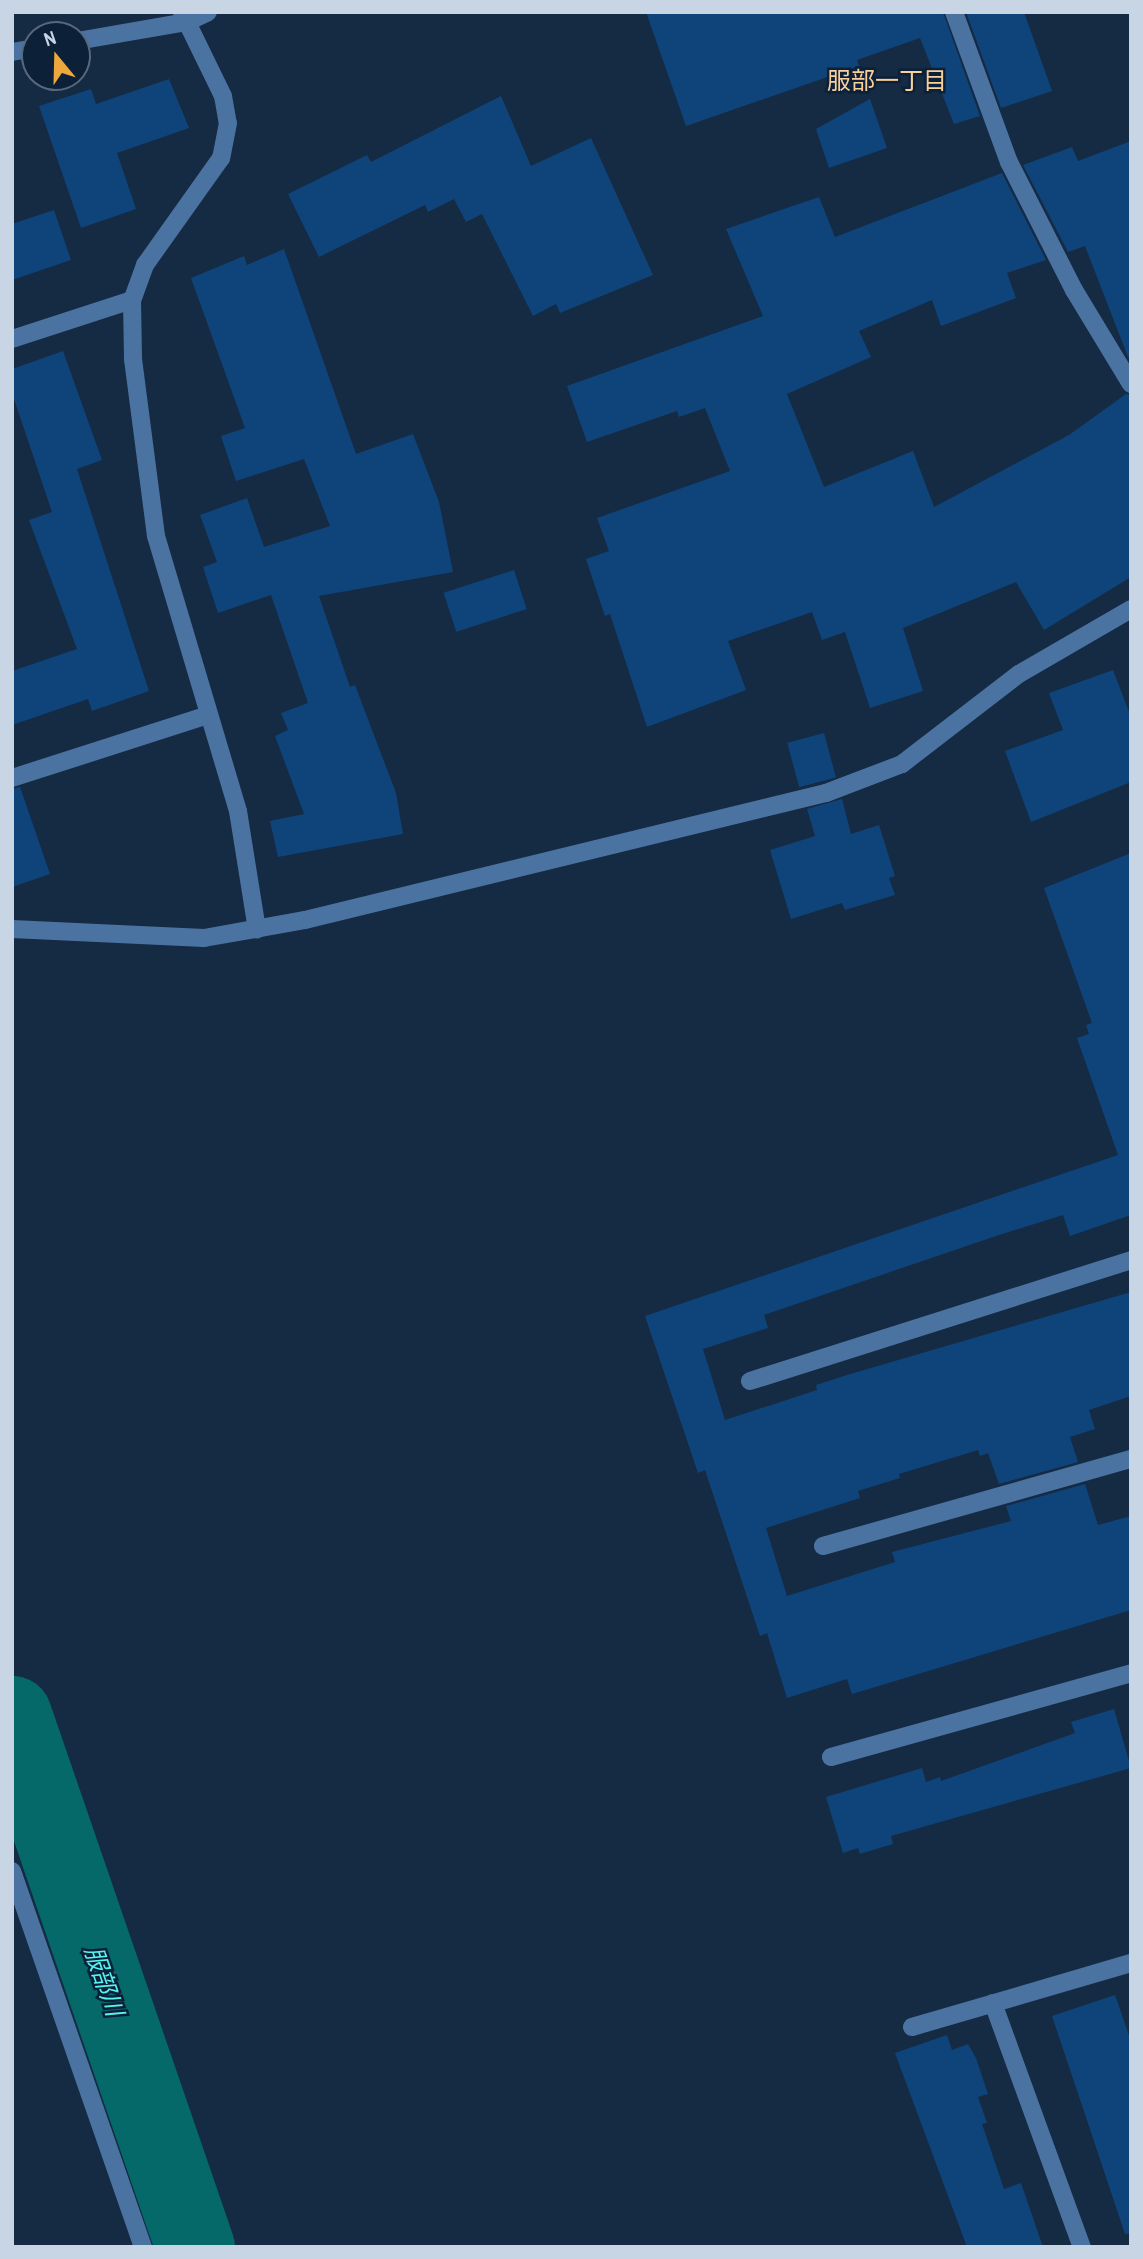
<!DOCTYPE html>
<html>
<head>
<meta charset="utf-8">
<style>
  body { margin:0 }
  #map { position:relative; width:1143px; height:2259px; overflow:hidden; background:#152a43; font-family:"Archivo Narrow","Noto Sans JP",sans-serif }
  div>[style] { position:absolute }
  .river>* { height:79px; margin:-39.5px; padding:0 39.5px; transform-origin:39.5px; border-radius:39.5px; background:#046968 }
  .building>* { inset:0; background:#0f447a; transform-origin:0 0 }
  .minor>* { height:18px; margin:-9px; padding:0 9px; transform-origin:9px; border-radius:9px; background:#4b73a2 }
  span { translate:-50% -50%; white-space:nowrap; text-align:center; line-height:1.15; -webkit-text-stroke:5px #0c2138; paint-order:stroke }
  .neighbourhood-label { font-size:24px; color:#f8d09c }
  .water-label { font-size:24px; color:#56f4f1; font-style:italic }
  .frame { position:absolute; inset:0; border:14px solid #c8d5e5; pointer-events:none }
  .north { position:absolute; left:21px; top:21px; width:70px; height:70px; box-sizing:border-box; background:#0c2138; border:2px solid #57697d; border-radius:50%; rotate:341deg; font-size:19px; font-weight:700; line-height:28px; text-align:center; color:#c8d5e5 }
  .north::after { content:''; display:block; margin:auto; width:24px; height:32px; background:#eea73d; clip-path:polygon(50% 0,100% 100%,50% 72%,0 100%) }
</style>
</head>
<body>
<div id="map">
  <div class="river">
    <div style="left:12px;top:1715px;width:563px;rotate:71.02deg"></div>
  </div>
  <div class="building">
    <div style="clip-path:polygon(646px 12px,943px 12px,980px 116px,954px 124px,920px 38px,857px 60px,859px 66px,686px 126px)"></div>
    <div style="clip-path:polygon(966px 12px,1024px 12px,1052px 91px,1001px 108px)"></div>
    <div style="clip-path:polygon(169px 79px,189px 128px,117px 153px,136px 209px,81px 228px,39px 106px,91px 89px,96px 104px)"></div>
    <div style="clip-path:polygon(501px 96px,531px 166px,591px 138px,653px 275px,560px 313px,556px 304px,533px 316px,482px 214px,466px 222px,454px 199px,428px 212px,425px 205px,319px 257px,288px 194px,367px 155px,371px 162px)"></div>
    <div style="clip-path:polygon(870px 99px,887px 148px,829px 168px,816px 129px)"></div>
    <div style="clip-path:polygon(1131px 141px,1131px 356px,1128px 357px,1085px 246px,1068px 252px,1023px 165px,1072px 147px,1078px 161px)"></div>
    <div style="clip-path:polygon(1002px 173px,1046px 260px,1007px 273px,1016px 298px,941px 326px,932px 300px,859px 331px,871px 357px,787px 394px,824px 487px,913px 451px,934px 507px,1069px 435px,1126px 394px,1131px 395px,1131px 577px,1044px 630px,1016px 582px,903px 628px,923px 691px,870px 708px,845px 632px,822px 640px,812px 612px,728px 641px,746px 690px,647px 727px,610px 614px,605px 616px,586px 559px,609px 551px,597px 518px,730px 471px,705px 408px,679px 417px,677px 411px,587px 442px,567px 386px,763px 316px,726px 229px,819px 197px,835px 237px)"></div>
    <div style="clip-path:polygon(54px 210px,71px 260px,12px 280px,12px 224px)"></div>
    <div style="clip-path:polygon(284px 249px,356px 454px,413px 434px,439px 502px,453px 572px,319px 596px,350px 687px,355px 685px,396px 793px,403px 834px,278px 857px,270px 821px,304px 814px,275px 736px,288px 730px,281px 713px,308px 703px,271px 595px,218px 613px,203px 567px,217px 562px,200px 515px,247px 498px,264px 547px,330px 526px,304px 459px,236px 481px,221px 436px,245px 428px,191px 278px,244px 256px,247px 265px)"></div>
    <div style="clip-path:polygon(63px 351px,102px 460px,77px 469px,149px 691px,92px 711px,88px 699px,12px 725px,12px 671px,77px 649px,29px 520px,52px 512px,12px 393px,12px 369px)"></div>
    <div style="left:514px;top:570px;width:41px;height:74px;rotate:72deg"></div>
    <div style="clip-path:polygon(1113px 670px,1131px 717px,1131px 782px,1031px 822px,1005px 751px,1063px 730px,1049px 693px)"></div>
    <div style="left:824px;top:733px;width:46px;height:38px;rotate:75deg"></div>
    <div style="clip-path:polygon(20px 787px,50px 874px,12px 887px,12px 789px)"></div>
    <div style="clip-path:polygon(842px 799px,851px 834px,879px 825px,895px 876px,889px 878px,895px 895px,845px 910px,842px 903px,791px 919px,770px 850px,815px 836px,807px 809px)"></div>
    <div style="clip-path:polygon(1131px 853px,1131px 1215px,1070px 1236px,1063px 1215px,996px 1236px,764px 1315px,768px 1328px,703px 1349px,725px 1420px,817px 1390px,816px 1385px,847px 1375px,1131px 1292px,1131px 1396px,1089px 1410px,1095px 1429px,1070px 1437px,1078px 1462px,999px 1484px,988px 1453px,980px 1456px,978px 1450px,899px 1474px,900px 1478px,858px 1491px,860px 1498px,766px 1528px,787px 1596px,895px 1562px,892px 1552px,1011px 1521px,1006px 1506px,1085px 1484px,1098px 1525px,1131px 1516px,1131px 1610px,852px 1694px,847px 1679px,787px 1698px,767px 1633px,760px 1636px,705px 1470px,698px 1473px,645px 1316px,1118px 1155px,1077px 1038px,1089px 1034px,1086px 1025px,1092px 1023px,1044px 888px)"></div>
    <div style="clip-path:polygon(1114px 1709px,1131px 1768px,891px 1836px,893px 1844px,860px 1854px,858px 1848px,843px 1853px,826px 1797px,922px 1768px,926px 1782px,940px 1777px,941px 1781px,1075px 1733px,1071px 1722px)"></div>
    <div style="clip-path:polygon(1115px 1995px,1131px 2041px,1131px 2233px,1125px 2234px,1052px 2016px)"></div>
    <div style="clip-path:polygon(947px 2035px,952px 2050px,968px 2044px,976px 2058px,988px 2094px,978px 2097px,987px 2123px,982px 2124px,1004px 2189px,1021px 2183px,1043px 2247px,967px 2247px,895px 2053px)"></div>
  </div>
  <div class="minor">
    <div style="left:182px;top:12px;width:93px;rotate:64deg"></div>
    <div style="left:223px;top:96px;width:27px;rotate:80deg"></div>
    <div style="left:228px;top:123px;width:36px;rotate:101deg"></div>
    <div style="left:221px;top:158px;width:131px;rotate:125.4deg"></div>
    <div style="left:145px;top:265px;width:37px;rotate:110deg"></div>
    <div style="left:132px;top:300px;width:59px;rotate:89deg"></div>
    <div style="left:133px;top:359px;width:178px;rotate:82.6deg"></div>
    <div style="left:156px;top:536px;width:287px;rotate:73.4deg"></div>
    <div style="left:238px;top:811px;width:120px;rotate:80.9deg"></div>
    <div style="left:954px;top:12px;width:160px;rotate:69.9deg"></div>
    <div style="left:1009px;top:162px;width:144px;rotate:63.1deg"></div>
    <div style="left:1074px;top:290px;width:110px;rotate:58.8deg"></div>
    <div style="left:77px;top:41px;width:112px;rotate:-9.8deg"></div>
    <div style="left:187px;top:22px;width:23px;rotate:-25deg"></div>
    <div style="left:12px;top:52px;width:23px;rotate:-10deg"></div>
    <div style="left:12px;top:339px;width:126px;rotate:-18deg"></div>
    <div style="left:12px;top:778px;width:206px;rotate:-17.8deg"></div>
    <div style="left:12px;top:929px;width:192px;rotate:2.7deg"></div>
    <div style="left:204px;top:938px;width:103px;rotate:-10.1deg"></div>
    <div style="left:305px;top:920px;width:536px;rotate:-13.7deg"></div>
    <div style="left:826px;top:793px;width:81px;rotate:-20.9deg"></div>
    <div style="left:902px;top:764px;width:148px;rotate:-37.6deg"></div>
    <div style="left:1019px;top:674px;width:129px;rotate:-30.1deg"></div>
    <div style="left:750px;top:1381px;width:400px;rotate:-17.6deg"></div>
    <div style="left:823px;top:1546px;width:320px;rotate:-15.8deg"></div>
    <div style="left:831px;top:1757px;width:312px;rotate:-15.6deg"></div>
    <div style="left:12px;top:1871px;width:398px;rotate:70.8deg"></div>
    <div style="left:993px;top:2003px;width:260px;rotate:70deg"></div>
    <div style="left:912px;top:2027px;width:228px;rotate:-16.3deg"></div>
  </div>
  <div class="neighbourhood-label">
    <span style="left:887px;top:81px">服部一丁目</span>
  </div>
  <div class="water-label">
    <span style="left:104px;top:1981px;rotate:71deg">服部川</span>
  </div>
  <div class="frame"></div>
  <div class="north">N</div>
</div>
</body>
</html>
